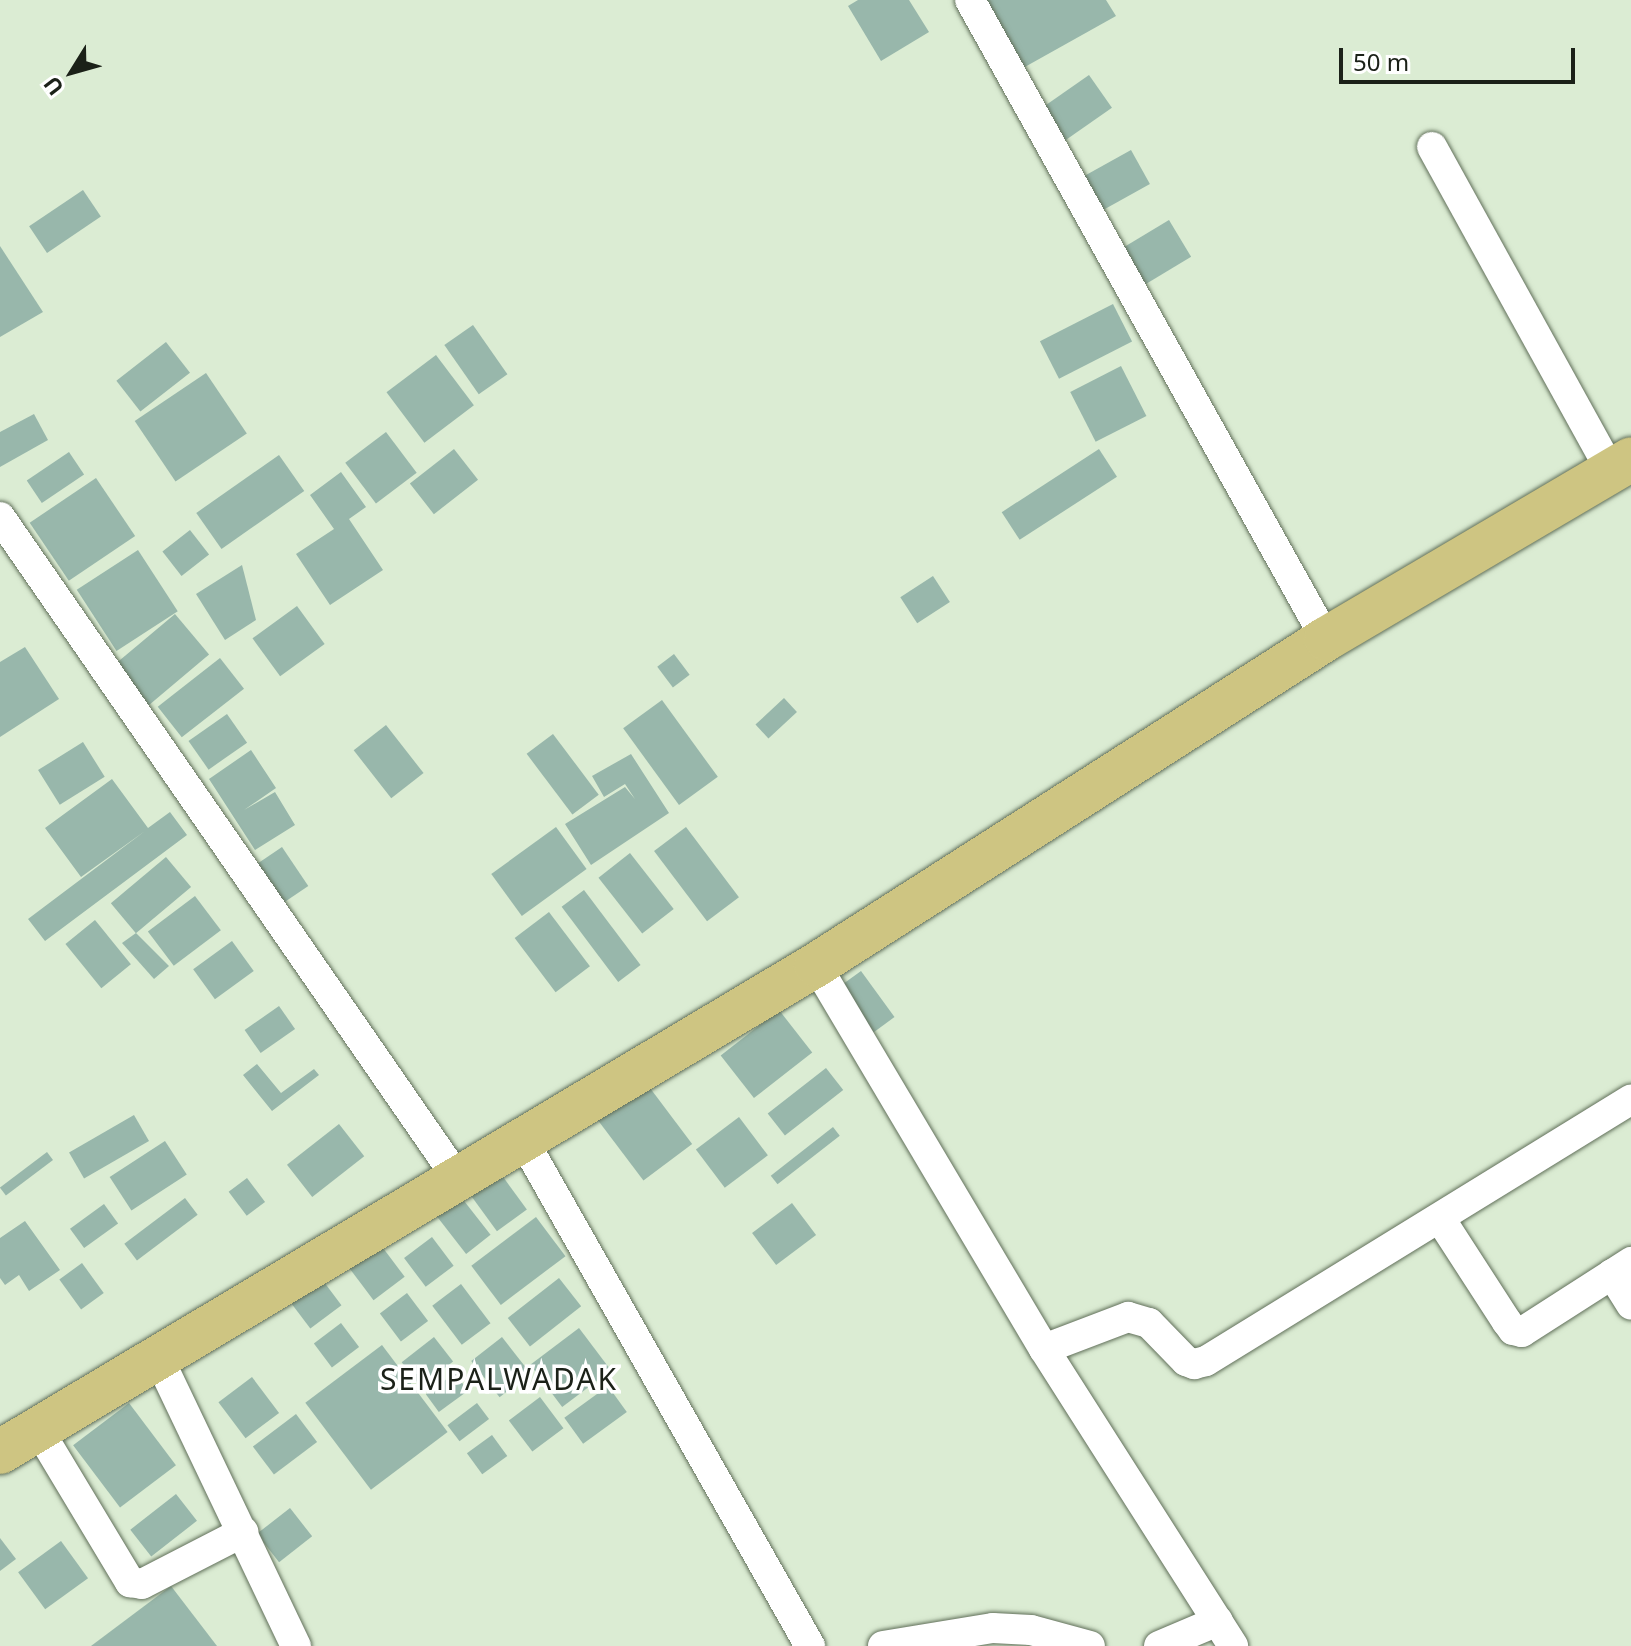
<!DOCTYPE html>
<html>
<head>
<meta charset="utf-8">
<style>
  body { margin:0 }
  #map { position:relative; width:1631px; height:1646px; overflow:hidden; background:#dbecd3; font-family:"Noto Sans",sans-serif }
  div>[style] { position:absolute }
  .building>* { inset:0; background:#98b7ab; transform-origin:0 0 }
  .roads { filter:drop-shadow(0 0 2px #61705a) drop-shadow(0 0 2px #61705a) }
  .street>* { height:30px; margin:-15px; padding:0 15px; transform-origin:15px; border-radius:15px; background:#fff }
  .primary>* { height:44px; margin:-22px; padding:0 22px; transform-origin:22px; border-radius:22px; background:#cec582 }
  span { translate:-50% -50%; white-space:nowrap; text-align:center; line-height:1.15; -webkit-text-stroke:7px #fff; paint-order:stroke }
  .quarter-label { font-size:30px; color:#1b2118; letter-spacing:2px }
  .north { position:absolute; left:32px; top:32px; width:80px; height:80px; -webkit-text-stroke:6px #fff; paint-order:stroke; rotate:233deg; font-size:22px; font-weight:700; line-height:32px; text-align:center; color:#1b2118 }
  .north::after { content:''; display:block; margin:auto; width:28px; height:36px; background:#1b2118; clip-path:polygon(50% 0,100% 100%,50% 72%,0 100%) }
  .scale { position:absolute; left:1339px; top:48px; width:236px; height:36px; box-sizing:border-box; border:4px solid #1b2118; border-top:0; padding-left:10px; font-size:24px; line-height:28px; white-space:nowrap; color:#1b2118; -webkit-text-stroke:6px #fff; paint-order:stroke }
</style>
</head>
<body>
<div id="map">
  <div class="building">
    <div style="clip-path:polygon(858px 0,909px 0,929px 32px,881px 61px,848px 6px)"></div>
    <div style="clip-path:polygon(985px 0,1106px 0,1116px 16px,1023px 68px)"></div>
    <div style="left:1089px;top:75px;width:40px;height:59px;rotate:55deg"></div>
    <div style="left:1131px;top:150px;width:39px;height:55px;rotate:61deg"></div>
    <div style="left:83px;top:190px;width:32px;height:65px;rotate:56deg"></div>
    <div style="left:1169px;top:220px;width:43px;height:61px;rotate:59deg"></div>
    <div style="clip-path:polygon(0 246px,43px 312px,0 337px)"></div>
    <div style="left:1113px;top:304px;width:42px;height:82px;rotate:63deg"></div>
    <div style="left:473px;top:325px;width:60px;height:35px;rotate:55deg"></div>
    <div style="left:166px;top:342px;width:39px;height:63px;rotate:52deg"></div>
    <div style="left:436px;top:355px;width:63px;height:62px;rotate:53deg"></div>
    <div style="left:1121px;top:366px;width:56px;height:57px;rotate:63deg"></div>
    <div style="left:206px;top:373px;width:73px;height:86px;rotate:56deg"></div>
    <div style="clip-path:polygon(34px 414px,48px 440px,0 467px,0 432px)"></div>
    <div style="left:386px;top:432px;width:51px;height:51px;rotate:53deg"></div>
    <div style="left:454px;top:449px;width:39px;height:56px;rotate:52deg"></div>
    <div style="left:1099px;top:449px;width:33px;height:116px;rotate:57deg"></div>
    <div style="left:69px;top:452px;width:27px;height:51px;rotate:56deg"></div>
    <div style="left:279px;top:455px;width:44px;height:101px;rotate:55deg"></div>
    <div style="clip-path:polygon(341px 472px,366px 507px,349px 519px,383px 570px,330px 605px,296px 554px,334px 529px,310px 495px)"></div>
    <div style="left:96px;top:478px;width:70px;height:80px;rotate:56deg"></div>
    <div style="left:190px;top:530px;width:31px;height:35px;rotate:52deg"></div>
    <div style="left:138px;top:550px;width:73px;height:73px;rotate:57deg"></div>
    <div style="clip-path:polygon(242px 565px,256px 620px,225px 640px,196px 594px)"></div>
    <div style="left:933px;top:576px;width:31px;height:39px;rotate:57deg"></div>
    <div style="left:297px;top:606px;width:47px;height:55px;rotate:54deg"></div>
    <div style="left:175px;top:614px;width:53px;height:83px;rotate:50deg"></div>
    <div style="clip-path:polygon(25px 647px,59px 699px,0 737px,0 662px)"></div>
    <div style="left:674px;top:654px;width:26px;height:21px;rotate:53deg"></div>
    <div style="left:220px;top:658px;width:39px;height:79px;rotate:52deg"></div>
    <div style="left:784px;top:698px;width:19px;height:39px;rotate:47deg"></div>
    <div style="left:662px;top:700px;width:95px;height:48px;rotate:54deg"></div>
    <div style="left:227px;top:714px;width:35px;height:47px;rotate:55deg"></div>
    <div style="left:386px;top:725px;width:61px;height:41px;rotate:52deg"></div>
    <div style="left:553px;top:734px;width:76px;height:33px;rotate:53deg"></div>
    <div style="left:83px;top:742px;width:41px;height:53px;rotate:58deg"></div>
    <div style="clip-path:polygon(251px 750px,276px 788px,244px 810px,275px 792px,295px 825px,255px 850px,209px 779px)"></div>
    <div style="clip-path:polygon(631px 754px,669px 813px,591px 865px,565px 824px,625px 787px,635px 799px,625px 784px,604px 797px,592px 776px)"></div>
    <div style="clip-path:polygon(112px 779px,148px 828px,170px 812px,187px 835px,45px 941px,28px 919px,145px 831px,81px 877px,45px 828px)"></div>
    <div style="left:556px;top:827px;width:52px;height:80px;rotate:54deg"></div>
    <div style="left:686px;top:827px;width:88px;height:40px;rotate:53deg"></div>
    <div style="left:282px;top:847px;width:47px;height:37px;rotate:56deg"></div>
    <div style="left:630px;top:853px;width:71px;height:40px;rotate:52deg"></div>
    <div style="left:166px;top:857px;width:39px;height:72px;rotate:50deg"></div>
    <div style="left:584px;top:890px;width:94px;height:28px;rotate:53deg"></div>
    <div style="left:195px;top:896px;width:43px;height:59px;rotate:53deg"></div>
    <div style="left:549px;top:912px;width:68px;height:43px;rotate:53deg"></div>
    <div style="left:95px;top:920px;width:57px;height:38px;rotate:51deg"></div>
    <div style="clip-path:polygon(136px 933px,169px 966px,154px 979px,122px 943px)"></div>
    <div style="left:232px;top:941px;width:37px;height:48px;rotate:54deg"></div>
    <div style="left:861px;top:971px;width:57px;height:29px;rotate:54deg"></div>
    <div style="left:279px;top:1006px;width:28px;height:42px;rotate:55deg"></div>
    <div style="left:779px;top:1010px;width:54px;height:74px;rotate:52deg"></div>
    <div style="clip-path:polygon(257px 1064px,281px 1093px,314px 1069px,319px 1075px,272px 1111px,243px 1075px)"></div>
    <div style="left:826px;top:1068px;width:28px;height:74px;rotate:52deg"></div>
    <div style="left:644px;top:1080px;width:80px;height:61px;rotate:53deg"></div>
    <div style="left:134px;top:1115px;width:30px;height:75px;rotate:60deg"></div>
    <div style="left:739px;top:1117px;width:48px;height:54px;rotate:53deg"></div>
    <div style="left:339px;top:1124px;width:41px;height:66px;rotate:52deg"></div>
    <div style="left:833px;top:1127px;width:11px;height:79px;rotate:52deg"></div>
    <div style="left:165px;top:1141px;width:40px;height:66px;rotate:57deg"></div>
    <div style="left:47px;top:1152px;width:10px;height:59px;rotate:53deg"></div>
    <div style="left:501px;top:1174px;width:44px;height:37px;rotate:54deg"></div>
    <div style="left:247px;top:1178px;width:30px;height:23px;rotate:53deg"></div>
    <div style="left:461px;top:1197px;width:48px;height:31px;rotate:52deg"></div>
    <div style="left:185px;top:1198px;width:21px;height:76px;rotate:53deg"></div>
    <div style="left:792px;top:1203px;width:40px;height:50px;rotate:53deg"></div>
    <div style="left:104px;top:1204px;width:24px;height:42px;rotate:54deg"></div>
    <div style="left:536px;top:1217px;width:49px;height:81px;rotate:53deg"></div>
    <div style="clip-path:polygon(25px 1221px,60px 1270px,29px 1291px,19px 1275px,5px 1285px,0 1278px,0 1238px)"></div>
    <div style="left:432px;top:1237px;width:36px;height:35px;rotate:53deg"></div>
    <div style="left:380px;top:1244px;width:41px;height:39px;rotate:53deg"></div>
    <div style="left:82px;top:1263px;width:37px;height:28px;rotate:54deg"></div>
    <div style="left:315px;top:1270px;width:44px;height:39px;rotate:53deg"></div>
    <div style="left:559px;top:1278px;width:36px;height:65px;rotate:52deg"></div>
    <div style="left:461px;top:1284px;width:49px;height:36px;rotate:53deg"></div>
    <div style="left:407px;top:1293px;width:35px;height:34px;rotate:53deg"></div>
    <div style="left:341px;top:1323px;width:30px;height:34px;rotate:53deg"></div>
    <div style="left:579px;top:1328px;width:53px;height:61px;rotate:53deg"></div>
    <div style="left:434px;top:1337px;width:31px;height:41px;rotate:52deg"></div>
    <div style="left:502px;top:1337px;width:46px;height:39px;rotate:52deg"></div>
    <div style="left:382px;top:1345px;width:109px;height:96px;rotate:53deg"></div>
    <div style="left:455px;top:1373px;width:22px;height:36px;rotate:54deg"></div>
    <div style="left:252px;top:1377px;width:45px;height:42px;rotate:53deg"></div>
    <div style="left:608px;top:1386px;width:32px;height:54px;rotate:54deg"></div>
    <div style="left:540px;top:1397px;width:39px;height:39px;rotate:53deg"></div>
    <div style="left:129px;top:1403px;width:78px;height:70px;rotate:53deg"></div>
    <div style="left:477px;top:1403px;width:20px;height:37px;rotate:53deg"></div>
    <div style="left:296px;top:1414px;width:35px;height:54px;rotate:53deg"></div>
    <div style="left:492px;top:1435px;width:26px;height:31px;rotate:54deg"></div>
    <div style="left:176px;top:1494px;width:34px;height:58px;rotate:52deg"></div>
    <div style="left:290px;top:1508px;width:36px;height:42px;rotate:52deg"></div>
    <div style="clip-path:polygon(0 1538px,16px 1559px,0 1571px)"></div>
    <div style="left:61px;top:1541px;width:46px;height:53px;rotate:54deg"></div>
    <div style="clip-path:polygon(171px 1586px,217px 1646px,91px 1646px)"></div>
  </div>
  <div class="roads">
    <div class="street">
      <div style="left:970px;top:0;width:731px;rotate:60.88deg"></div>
      <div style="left:1432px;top:147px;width:370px;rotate:61.1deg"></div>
      <div style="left:0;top:517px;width:805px;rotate:55.32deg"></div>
      <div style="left:816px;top:965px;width:447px;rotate:59.3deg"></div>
      <div style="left:1044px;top:1349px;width:352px;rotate:57.5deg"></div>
      <div style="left:522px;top:1138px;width:584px;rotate:60.45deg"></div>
      <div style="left:1441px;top:1220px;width:121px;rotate:57.1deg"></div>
      <div style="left:1507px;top:1322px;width:10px;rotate:53deg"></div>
      <div style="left:1513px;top:1330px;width:9px;rotate:13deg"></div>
      <div style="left:1522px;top:1332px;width:130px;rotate:-32.7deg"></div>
      <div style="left:1612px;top:1274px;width:36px;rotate:58deg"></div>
      <div style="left:1044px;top:1349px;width:90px;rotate:-20.9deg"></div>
      <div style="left:1128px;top:1317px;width:22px;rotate:16deg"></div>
      <div style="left:1149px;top:1323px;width:53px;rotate:45.8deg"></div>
      <div style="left:1186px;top:1361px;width:9px;rotate:21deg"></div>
      <div style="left:1194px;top:1364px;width:12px;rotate:-14deg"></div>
      <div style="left:1206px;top:1361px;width:499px;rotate:-31.6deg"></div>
      <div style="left:159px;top:1359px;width:318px;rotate:64.5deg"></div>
      <div style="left:38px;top:1429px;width:179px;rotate:59deg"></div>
      <div style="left:130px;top:1582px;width:12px;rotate:9deg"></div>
      <div style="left:142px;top:1584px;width:114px;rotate:-27.2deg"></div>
      <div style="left:883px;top:1646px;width:111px;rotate:-9.3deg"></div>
      <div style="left:993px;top:1628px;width:38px;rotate:3deg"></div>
      <div style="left:1031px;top:1630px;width:61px;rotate:15.2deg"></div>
      <div style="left:1159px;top:1646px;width:64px;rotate:-23deg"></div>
    </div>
    <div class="primary">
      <div style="left:0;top:1452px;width:950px;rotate:-30.83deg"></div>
      <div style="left:816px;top:965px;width:605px;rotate:-32.59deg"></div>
      <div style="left:1326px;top:639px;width:354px;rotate:-30.5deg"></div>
    </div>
  </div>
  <div class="quarter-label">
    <span style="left:499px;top:1379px">SEMPALWADAK</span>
  </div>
  <div class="north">U</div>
  <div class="scale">50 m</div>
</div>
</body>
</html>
